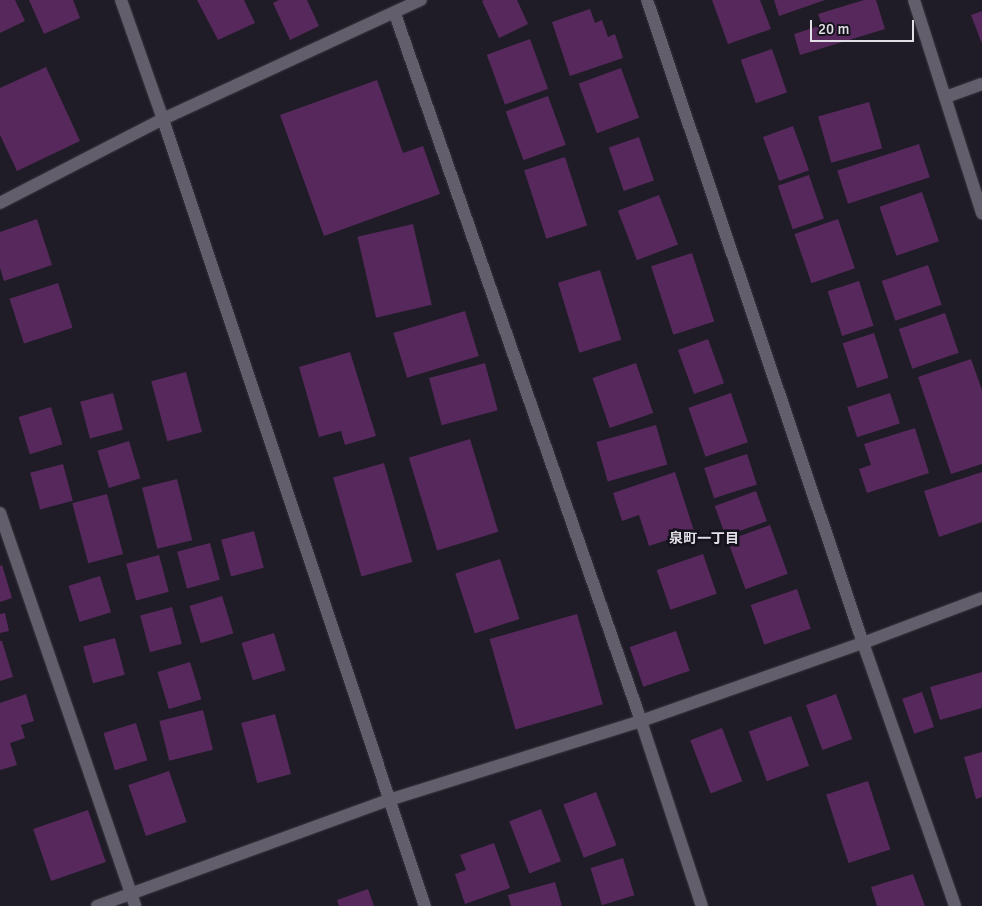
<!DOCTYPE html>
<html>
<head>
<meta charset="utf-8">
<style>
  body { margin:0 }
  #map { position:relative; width:982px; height:906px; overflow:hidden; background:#1f1c27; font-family:Signika,"Noto Sans JP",sans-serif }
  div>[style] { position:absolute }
  .building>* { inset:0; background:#56285b; transform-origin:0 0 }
  .roads { filter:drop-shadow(0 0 1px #39363f) drop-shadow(0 0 1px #39363f) }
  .minor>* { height:12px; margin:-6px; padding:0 6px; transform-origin:6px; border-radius:6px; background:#625e6b }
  span { translate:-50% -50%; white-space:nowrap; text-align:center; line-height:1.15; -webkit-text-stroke:5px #16121d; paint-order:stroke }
  .neighbourhood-label { font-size:14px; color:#e2dfe7; font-weight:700 }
  .scale { position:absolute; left:810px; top:20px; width:104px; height:22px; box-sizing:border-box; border:2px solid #e2dfe7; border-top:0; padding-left:6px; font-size:15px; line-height:18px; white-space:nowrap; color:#e2dfe7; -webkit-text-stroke:4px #16121d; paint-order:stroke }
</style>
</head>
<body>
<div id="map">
  <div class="building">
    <div style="clip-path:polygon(0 0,15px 0,25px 21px,0 33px)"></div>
    <div style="clip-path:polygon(29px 0,73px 0,80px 18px,44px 34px)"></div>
    <div style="clip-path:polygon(197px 0,244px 0,255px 23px,218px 40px)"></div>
    <div style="clip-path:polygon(279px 0,307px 0,319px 26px,290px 40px,273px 3px)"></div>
    <div style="clip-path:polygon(484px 0,517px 0,528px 24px,499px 38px,482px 1px)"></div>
    <div style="clip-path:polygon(712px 0,760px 0,771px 29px,728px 44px)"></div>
    <div style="clip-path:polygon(774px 0,825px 0,779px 16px)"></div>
    <div style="clip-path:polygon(864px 0,876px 0,885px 29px,800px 55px,794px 34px,822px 25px,818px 14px)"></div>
    <div style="clip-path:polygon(590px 9px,595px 23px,602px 20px,608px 37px,615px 34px,623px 58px,570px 76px,552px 22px)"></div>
    <div style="clip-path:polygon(982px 11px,982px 44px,971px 15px)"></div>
    <div style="left:530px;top:39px;width:53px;height:46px;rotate:70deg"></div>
    <div style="left:772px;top:49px;width:46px;height:33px;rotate:71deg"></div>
    <div style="clip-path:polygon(46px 67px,80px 141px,17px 171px,0 135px,0 88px)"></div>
    <div style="left:621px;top:68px;width:53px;height:45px;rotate:70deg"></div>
    <div style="clip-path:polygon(377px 80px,403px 153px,423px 146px,440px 194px,324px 236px,280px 115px)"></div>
    <div style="left:548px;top:96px;width:52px;height:45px;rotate:70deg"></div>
    <div style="left:869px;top:102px;width:48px;height:53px;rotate:74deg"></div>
    <div style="left:793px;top:126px;width:47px;height:32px;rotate:70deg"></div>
    <div style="left:639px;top:137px;width:46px;height:32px;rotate:71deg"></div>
    <div style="left:919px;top:144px;width:35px;height:86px;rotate:72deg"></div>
    <div style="left:565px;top:157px;width:72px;height:43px;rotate:72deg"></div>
    <div style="left:809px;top:175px;width:46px;height:33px;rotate:71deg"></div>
    <div style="left:922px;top:192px;width:52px;height:45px;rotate:71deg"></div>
    <div style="left:659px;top:195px;width:53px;height:44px;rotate:69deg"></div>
    <div style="clip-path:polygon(37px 219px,52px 265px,4px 281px,0 268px,0 232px)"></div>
    <div style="left:838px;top:219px;width:52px;height:46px;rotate:71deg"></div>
    <div style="left:413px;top:224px;width:83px;height:57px;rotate:77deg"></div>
    <div style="left:692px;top:253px;width:72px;height:43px;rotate:72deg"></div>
    <div style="left:928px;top:265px;width:42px;height:49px;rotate:71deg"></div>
    <div style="left:600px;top:270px;width:73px;height:44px;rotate:73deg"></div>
    <div style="left:859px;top:281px;width:47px;height:33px;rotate:72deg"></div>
    <div style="left:58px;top:283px;width:47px;height:51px;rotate:72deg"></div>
    <div style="left:465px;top:311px;width:47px;height:75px;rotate:73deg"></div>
    <div style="left:945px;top:313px;width:42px;height:49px;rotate:71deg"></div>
    <div style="left:874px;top:333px;width:47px;height:33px;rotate:72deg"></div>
    <div style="left:708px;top:339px;width:47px;height:32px;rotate:70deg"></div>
    <div style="clip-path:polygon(350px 352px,376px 436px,345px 445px,341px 431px,319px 437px,299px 367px)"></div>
    <div style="clip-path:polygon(971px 359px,982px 390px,982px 464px,951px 474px,918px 377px)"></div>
    <div style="left:485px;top:363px;width:49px;height:58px;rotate:75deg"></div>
    <div style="left:636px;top:363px;width:53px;height:46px;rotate:71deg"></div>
    <div style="left:186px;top:372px;width:62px;height:36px;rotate:75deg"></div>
    <div style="left:113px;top:393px;width:38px;height:34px;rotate:75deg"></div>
    <div style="left:731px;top:393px;width:52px;height:45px;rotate:71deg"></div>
    <div style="left:890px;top:393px;width:32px;height:45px;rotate:72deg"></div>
    <div style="left:51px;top:407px;width:39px;height:34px;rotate:73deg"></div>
    <div style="left:656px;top:425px;width:41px;height:62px;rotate:74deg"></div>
    <div style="clip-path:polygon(915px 428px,929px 473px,867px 493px,859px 469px,871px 465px,864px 444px)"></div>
    <div style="left:470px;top:439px;width:97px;height:64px;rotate:73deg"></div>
    <div style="left:129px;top:441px;width:39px;height:33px;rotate:73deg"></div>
    <div style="left:747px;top:454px;width:32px;height:45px;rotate:72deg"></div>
    <div style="left:384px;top:463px;width:103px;height:53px;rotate:74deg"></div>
    <div style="left:63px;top:464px;width:38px;height:34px;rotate:75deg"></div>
    <div style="clip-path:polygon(675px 472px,694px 531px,649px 546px,639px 515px,622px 521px,613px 493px)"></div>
    <div style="clip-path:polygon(982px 472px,982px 522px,939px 537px,924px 491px)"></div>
    <div style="left:177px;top:479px;width:63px;height:36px;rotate:76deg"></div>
    <div style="left:756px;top:491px;width:32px;height:44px;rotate:70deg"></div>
    <div style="left:107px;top:494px;width:62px;height:36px;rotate:75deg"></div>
    <div style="left:770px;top:525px;width:52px;height:45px;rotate:70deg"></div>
    <div style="left:254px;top:531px;width:38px;height:34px;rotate:75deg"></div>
    <div style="left:210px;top:543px;width:38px;height:34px;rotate:75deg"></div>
    <div style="left:703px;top:554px;width:42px;height:49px;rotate:71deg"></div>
    <div style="left:159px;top:555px;width:38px;height:34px;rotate:75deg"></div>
    <div style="left:500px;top:559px;width:63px;height:47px;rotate:72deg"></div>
    <div style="clip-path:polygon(2px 565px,12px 598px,0 602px,0 566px)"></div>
    <div style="left:100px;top:576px;width:38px;height:33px;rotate:73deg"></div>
    <div style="left:797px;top:589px;width:42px;height:49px;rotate:71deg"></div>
    <div style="left:222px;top:596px;width:39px;height:34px;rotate:73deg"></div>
    <div style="left:172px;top:607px;width:38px;height:33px;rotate:75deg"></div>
    <div style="clip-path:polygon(5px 613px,9px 631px,0 633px,0 614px)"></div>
    <div style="left:577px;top:614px;width:94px;height:91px;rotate:74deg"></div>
    <div style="left:676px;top:631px;width:42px;height:49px;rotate:71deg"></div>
    <div style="left:274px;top:633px;width:39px;height:34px;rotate:73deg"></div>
    <div style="left:115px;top:638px;width:38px;height:33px;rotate:75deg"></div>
    <div style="clip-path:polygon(0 641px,2px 641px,13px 677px,0 681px)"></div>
    <div style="left:190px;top:662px;width:39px;height:34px;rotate:73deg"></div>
    <div style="clip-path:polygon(982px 672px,982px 708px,940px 720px,930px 687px)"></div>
    <div style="left:922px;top:692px;width:37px;height:21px;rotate:71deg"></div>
    <div style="clip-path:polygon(26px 694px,34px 721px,21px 725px,25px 738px,10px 743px,17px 765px,0 770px,0 703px)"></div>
    <div style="left:836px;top:694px;width:48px;height:32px;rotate:70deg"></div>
    <div style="left:203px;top:710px;width:41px;height:45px;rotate:76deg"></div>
    <div style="left:275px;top:714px;width:62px;height:35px;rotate:75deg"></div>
    <div style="left:791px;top:716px;width:53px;height:45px;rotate:70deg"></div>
    <div style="left:136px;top:723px;width:39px;height:34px;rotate:73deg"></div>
    <div style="left:722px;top:728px;width:57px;height:34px;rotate:69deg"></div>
    <div style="clip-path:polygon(982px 752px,982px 797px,976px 799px,964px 757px)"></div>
    <div style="left:169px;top:771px;width:54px;height:43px;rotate:71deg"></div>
    <div style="left:868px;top:781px;width:72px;height:44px;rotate:72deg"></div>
    <div style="left:596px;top:792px;width:57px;height:35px;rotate:69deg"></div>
    <div style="left:541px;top:809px;width:56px;height:34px;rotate:69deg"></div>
    <div style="left:88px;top:810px;width:55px;height:58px;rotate:71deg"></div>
    <div style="clip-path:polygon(494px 843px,510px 888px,465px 904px,455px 874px,466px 870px,460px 855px)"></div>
    <div style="left:623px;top:858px;width:39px;height:34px;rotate:73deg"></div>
    <div style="clip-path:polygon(913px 874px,925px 906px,877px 906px,871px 887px)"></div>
    <div style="clip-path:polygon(555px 882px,562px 906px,511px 906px,508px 895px)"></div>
    <div style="clip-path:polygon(368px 889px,374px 906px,339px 906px,337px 900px)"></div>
  </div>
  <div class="roads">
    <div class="minor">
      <div style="left:121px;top:0;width:126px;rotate:70.6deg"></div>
      <div style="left:163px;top:119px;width:829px;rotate:71.59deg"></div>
      <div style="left:647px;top:0;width:678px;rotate:71.43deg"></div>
      <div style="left:863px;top:643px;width:279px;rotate:70.7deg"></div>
      <div style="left:914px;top:0;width:224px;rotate:72.3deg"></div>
      <div style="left:395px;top:14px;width:749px;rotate:70.81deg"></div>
      <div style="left:641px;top:721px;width:195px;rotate:71.8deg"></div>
      <div style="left:946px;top:97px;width:38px;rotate:-20deg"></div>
      <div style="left:0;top:203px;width:183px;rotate:-27.3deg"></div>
      <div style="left:163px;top:119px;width:284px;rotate:-24.8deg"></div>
      <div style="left:0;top:513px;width:416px;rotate:71deg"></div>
      <div style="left:97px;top:906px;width:311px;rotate:-20deg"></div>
      <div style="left:389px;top:800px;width:264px;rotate:-17.4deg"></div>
      <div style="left:641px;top:721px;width:235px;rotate:-19.4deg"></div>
      <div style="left:863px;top:643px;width:127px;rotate:-20.7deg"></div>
    </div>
  </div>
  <div class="neighbourhood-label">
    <span style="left:704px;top:539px">泉町一丁目</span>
  </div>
  <div class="scale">20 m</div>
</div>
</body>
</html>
